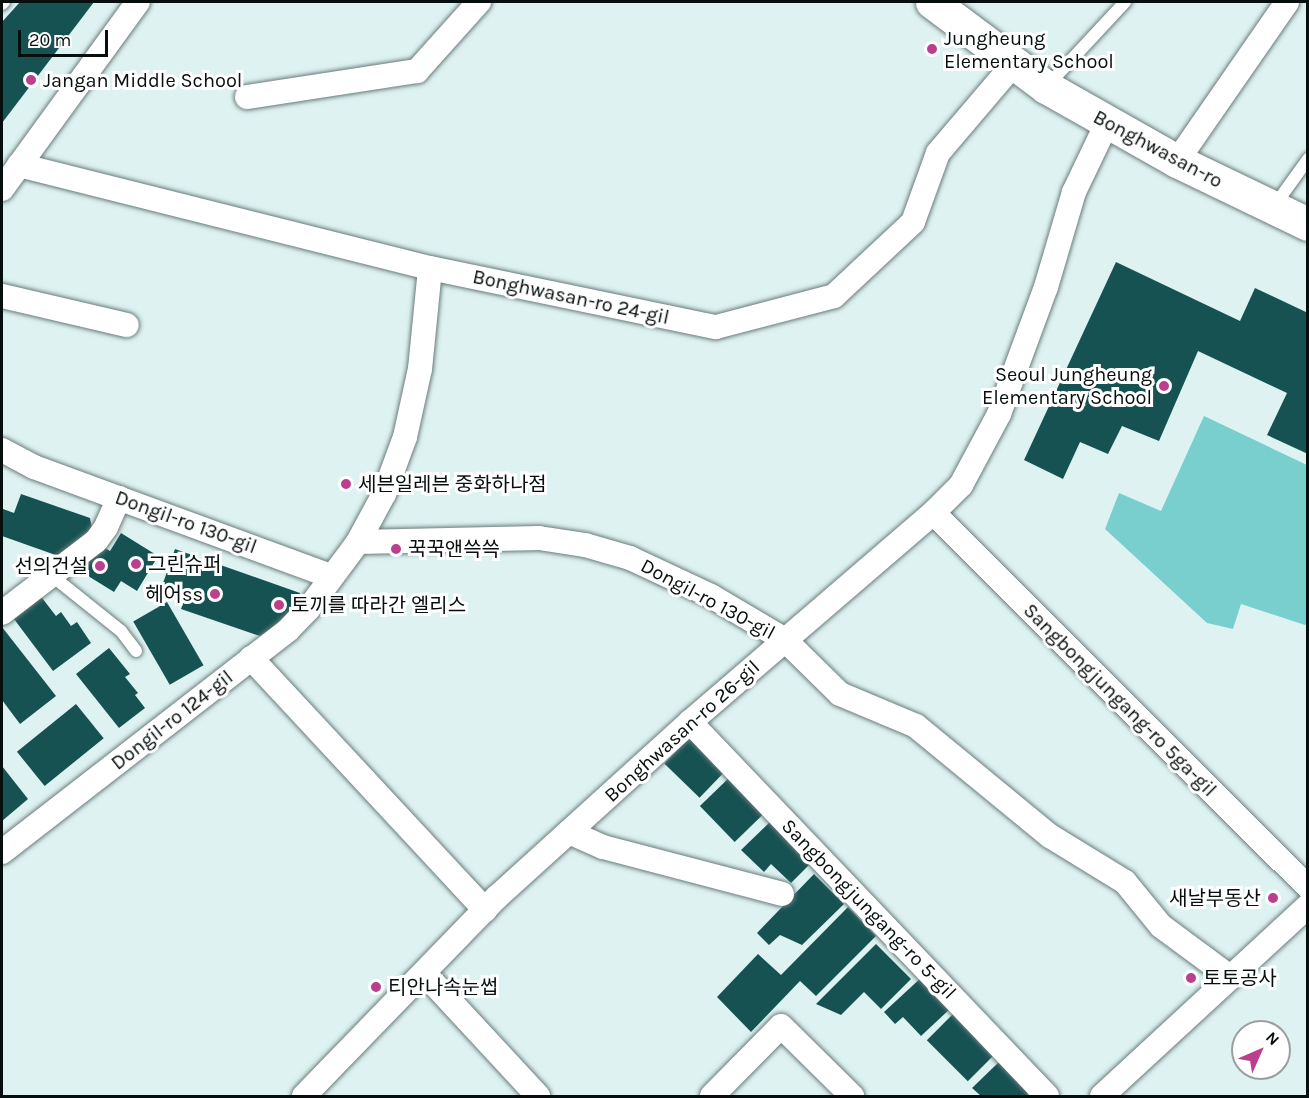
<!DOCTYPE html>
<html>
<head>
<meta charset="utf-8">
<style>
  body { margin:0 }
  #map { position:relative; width:1309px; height:1098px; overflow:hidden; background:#def2f2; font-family:Karla,"Noto Sans KR",sans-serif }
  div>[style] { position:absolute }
  .green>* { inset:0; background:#79cfce }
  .building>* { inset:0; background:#175252; transform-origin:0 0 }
  .roads { filter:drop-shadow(0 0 2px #6a7c7c) drop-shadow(0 0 2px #6a7c7c) }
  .service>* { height:12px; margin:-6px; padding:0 6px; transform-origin:6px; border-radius:6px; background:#fff }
  .minor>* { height:24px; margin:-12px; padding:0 12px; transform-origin:12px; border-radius:12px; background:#fff }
  .secondary>* { height:33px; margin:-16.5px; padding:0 16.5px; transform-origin:16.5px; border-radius:16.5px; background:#fff }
  .dots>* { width:16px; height:16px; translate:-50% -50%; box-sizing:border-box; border:3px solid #fff; border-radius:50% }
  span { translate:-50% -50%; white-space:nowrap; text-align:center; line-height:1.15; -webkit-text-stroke:6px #fff; paint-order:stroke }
  .poi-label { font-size:20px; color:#070e0e }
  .left { translate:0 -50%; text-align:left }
  .right { translate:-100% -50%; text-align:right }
  .street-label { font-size:20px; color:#070e0e }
  .frame { position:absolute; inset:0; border:3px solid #070e0e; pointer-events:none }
  .north { position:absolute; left:1231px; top:1020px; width:60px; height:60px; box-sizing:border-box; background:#fff; border:2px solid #9c9f9f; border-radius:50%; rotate:45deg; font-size:16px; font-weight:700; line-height:24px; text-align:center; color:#070e0e }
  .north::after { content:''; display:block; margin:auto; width:21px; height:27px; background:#bc3f8e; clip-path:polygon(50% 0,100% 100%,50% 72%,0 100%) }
  .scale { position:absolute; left:18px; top:30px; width:90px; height:27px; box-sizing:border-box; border:3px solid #070e0e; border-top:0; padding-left:8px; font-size:18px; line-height:21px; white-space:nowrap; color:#070e0e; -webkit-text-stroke:4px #fff; paint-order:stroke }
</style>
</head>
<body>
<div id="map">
  <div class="green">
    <div style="clip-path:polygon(1204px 416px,1307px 465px,1308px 623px,1305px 625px,1241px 604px,1233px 629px,1207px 623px,1105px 529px,1119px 493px,1161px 511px)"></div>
  </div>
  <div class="building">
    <div style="clip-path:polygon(20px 2px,94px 2px,2px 123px,2px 22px)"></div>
    <div style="clip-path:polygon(1116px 262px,1240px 321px,1255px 288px,1308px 313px,1308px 454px,1267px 435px,1287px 393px,1198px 351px,1159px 441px,1122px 426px,1108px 454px,1080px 442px,1063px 479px,1024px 460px)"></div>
    <div style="clip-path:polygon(21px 494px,90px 518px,93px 533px,64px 558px,2px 536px,3px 509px,14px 513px)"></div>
    <div style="clip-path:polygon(121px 533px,158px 556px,137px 591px,121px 581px,114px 592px,80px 571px,97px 543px,110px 551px)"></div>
    <div style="clip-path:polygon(175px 549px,300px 593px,299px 610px,260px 636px,181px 609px,186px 595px,162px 586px)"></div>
    <div style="clip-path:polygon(39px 594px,56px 616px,61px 612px,71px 626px,77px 622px,91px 643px,53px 671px,11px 615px)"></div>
    <div style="left:167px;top:602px;width:73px;height:39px;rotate:60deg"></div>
    <div style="clip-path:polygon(2px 627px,56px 696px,20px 724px,2px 700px)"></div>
    <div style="clip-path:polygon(109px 648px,130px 674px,125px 677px,138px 693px,135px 695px,145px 708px,119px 728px,76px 674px)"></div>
    <div style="left:76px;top:704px;width:44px;height:76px;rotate:51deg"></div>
    <div style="left:690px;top:737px;width:49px;height:37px;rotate:44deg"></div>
    <div style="clip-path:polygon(2px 766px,28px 799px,2px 821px)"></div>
    <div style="left:733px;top:774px;width:50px;height:46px;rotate:46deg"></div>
    <div style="clip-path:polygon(774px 818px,815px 859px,791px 883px,771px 864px,764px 872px,741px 850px)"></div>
    <div style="clip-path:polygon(814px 874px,844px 904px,802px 945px,780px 935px,769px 945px,757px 933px)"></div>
    <div style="clip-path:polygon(848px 907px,876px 936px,816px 996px,800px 981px,751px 1032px,717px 997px,758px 954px,781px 975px)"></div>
    <div style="clip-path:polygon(876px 944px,911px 979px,881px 1009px,864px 992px,841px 1015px,816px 1004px)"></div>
    <div style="clip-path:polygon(923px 976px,952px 1007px,921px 1036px,903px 1017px,895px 1024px,884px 1012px)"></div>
    <div style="left:953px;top:1014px;width:58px;height:37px;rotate:45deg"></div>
    <div style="clip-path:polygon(1000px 1061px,1026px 1088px,1028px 1096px,981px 1096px,972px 1088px)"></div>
  </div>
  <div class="roads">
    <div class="service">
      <div style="left:2px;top:4px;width:3px;rotate:-45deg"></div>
      <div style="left:1047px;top:86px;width:115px;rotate:-47.1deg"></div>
      <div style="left:1275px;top:205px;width:57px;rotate:-54.3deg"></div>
      <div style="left:51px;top:575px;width:90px;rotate:38.7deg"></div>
      <div style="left:121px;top:631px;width:25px;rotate:53deg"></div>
    </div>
    <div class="minor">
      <div style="left:247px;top:97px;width:172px;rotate:-8.7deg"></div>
      <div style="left:417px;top:71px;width:93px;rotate:-48.1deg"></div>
      <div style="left:1177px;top:161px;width:193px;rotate:-55.3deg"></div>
      <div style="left:19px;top:165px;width:424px;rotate:14.1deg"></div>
      <div style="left:430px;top:268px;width:292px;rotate:11.7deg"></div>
      <div style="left:716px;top:327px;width:122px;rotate:-14.7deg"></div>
      <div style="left:834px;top:296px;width:108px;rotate:-43.1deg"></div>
      <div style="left:913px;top:222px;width:73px;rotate:-70.1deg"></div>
      <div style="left:938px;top:153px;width:116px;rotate:-49.6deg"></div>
      <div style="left:2px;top:189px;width:231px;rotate:-54deg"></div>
      <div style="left:2px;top:296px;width:128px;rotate:13.1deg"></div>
      <div style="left:2px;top:450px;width:36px;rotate:28deg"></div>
      <div style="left:34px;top:467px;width:316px;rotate:20.2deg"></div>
      <div style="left:933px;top:513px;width:530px;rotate:44.92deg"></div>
      <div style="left:358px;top:542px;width:55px;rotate:-61.6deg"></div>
      <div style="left:384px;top:494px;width:61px;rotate:-69.8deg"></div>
      <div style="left:405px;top:437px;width:70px;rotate:-77.6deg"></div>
      <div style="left:420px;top:369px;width:101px;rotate:-84.3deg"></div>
      <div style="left:2px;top:613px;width:118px;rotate:-37.5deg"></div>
      <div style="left:96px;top:541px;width:17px;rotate:-54deg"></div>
      <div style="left:106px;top:527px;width:32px;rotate:-66deg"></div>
      <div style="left:251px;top:658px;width:344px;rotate:47.1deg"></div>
      <div style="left:690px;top:722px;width:517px;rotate:46.33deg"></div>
      <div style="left:569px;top:832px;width:37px;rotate:24deg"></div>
      <div style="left:603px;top:847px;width:185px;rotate:14.7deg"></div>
      <div style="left:2px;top:852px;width:362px;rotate:-37.8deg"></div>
      <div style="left:288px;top:630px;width:30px;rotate:-46deg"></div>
      <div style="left:309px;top:608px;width:82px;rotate:-53.4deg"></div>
      <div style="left:358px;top:542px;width:181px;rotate:-1.3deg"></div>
      <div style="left:539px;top:538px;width:47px;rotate:8.7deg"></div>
      <div style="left:585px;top:545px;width:47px;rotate:16.1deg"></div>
      <div style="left:630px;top:558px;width:89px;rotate:25.1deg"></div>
      <div style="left:711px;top:596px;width:86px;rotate:30.7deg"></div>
      <div style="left:785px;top:640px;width:77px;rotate:44.5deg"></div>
      <div style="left:840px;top:694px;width:82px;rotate:22.8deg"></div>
      <div style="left:916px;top:726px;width:173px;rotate:39.4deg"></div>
      <div style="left:1050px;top:836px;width:88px;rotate:31.5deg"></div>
      <div style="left:1125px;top:882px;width:57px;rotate:50.7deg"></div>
      <div style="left:1161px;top:926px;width:86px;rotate:36.5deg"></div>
      <div style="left:424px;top:973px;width:168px;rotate:47.2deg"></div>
      <div style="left:304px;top:1096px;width:277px;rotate:-45.9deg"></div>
      <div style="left:497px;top:897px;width:261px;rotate:-42.2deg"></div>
      <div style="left:690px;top:722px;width:321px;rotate:-40.7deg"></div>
      <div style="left:933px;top:513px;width:40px;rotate:-45deg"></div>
      <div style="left:961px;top:485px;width:81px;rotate:-61.8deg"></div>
      <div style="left:999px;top:414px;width:135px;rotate:-69.7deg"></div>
      <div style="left:1046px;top:287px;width:99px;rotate:-73.6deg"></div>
      <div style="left:1074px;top:192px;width:76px;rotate:-64.4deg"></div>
      <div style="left:712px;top:1096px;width:98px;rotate:-45.4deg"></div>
      <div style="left:781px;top:1026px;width:100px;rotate:44.6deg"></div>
      <div style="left:1102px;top:1096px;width:280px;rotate:-42.7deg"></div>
    </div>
    <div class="secondary">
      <div style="left:932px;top:2px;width:142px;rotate:36.7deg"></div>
      <div style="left:1046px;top:87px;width:150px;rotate:29.5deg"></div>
      <div style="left:1177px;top:161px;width:145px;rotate:25.7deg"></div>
    </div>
  </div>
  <div class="dots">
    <div style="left:932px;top:49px;background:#bc3f8e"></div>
    <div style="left:31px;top:80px;background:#bc3f8e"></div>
    <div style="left:1164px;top:386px;background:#bc3f8e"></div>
    <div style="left:346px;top:484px;background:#bc3f8e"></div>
    <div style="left:396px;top:549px;background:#bc3f8e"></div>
    <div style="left:136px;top:564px;background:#bc3f8e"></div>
    <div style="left:100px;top:566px;background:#bc3f8e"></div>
    <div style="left:215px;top:594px;background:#bc3f8e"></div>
    <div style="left:279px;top:605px;background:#bc3f8e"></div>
    <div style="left:1273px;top:898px;background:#bc3f8e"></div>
    <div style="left:1191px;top:978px;background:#bc3f8e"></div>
    <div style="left:376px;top:987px;background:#bc3f8e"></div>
  </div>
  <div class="poi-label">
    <span class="left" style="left:944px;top:50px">Jungheung<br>Elementary School</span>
    <span class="left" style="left:43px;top:80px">Jangan Middle School</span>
    <span class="right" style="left:1152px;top:386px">Seoul Jungheung<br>Elementary School</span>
    <span class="left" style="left:358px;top:484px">세븐일레븐 중화하나점</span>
    <span class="left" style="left:408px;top:549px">꾹꾹앤쓱쓱</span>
    <span class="left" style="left:148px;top:564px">그린슈퍼</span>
    <span class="right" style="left:88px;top:566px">선의건설</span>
    <span class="right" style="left:203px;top:594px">헤어ss</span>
    <span class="left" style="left:291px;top:605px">토끼를 따라간 엘리스</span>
    <span class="right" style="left:1261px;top:898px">새날부동산</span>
    <span class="left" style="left:1203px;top:978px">토토공사</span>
    <span class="left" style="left:388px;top:987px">티안나속눈썹</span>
  </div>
  <div class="street-label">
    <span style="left:1158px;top:149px;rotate:28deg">Bonghwasan-ro</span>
    <span style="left:571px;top:297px;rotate:12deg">Bonghwasan-ro 24-gil</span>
    <span style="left:186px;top:522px;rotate:20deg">Dongil-ro 130-gil</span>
    <span style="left:708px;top:599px;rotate:28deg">Dongil-ro 130-gil</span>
    <span style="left:1120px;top:700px;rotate:45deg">Sangbongjungang-ro 5ga-gil</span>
    <span style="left:172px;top:720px;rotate:-38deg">Dongil-ro 124-gil</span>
    <span style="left:682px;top:731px;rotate:-42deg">Bonghwasan-ro 26-gil</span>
    <span style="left:869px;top:909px;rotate:46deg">Sangbongjungang-ro 5-gil</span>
  </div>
  <div class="frame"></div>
  <div class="north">N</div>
  <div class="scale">20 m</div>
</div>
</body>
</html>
